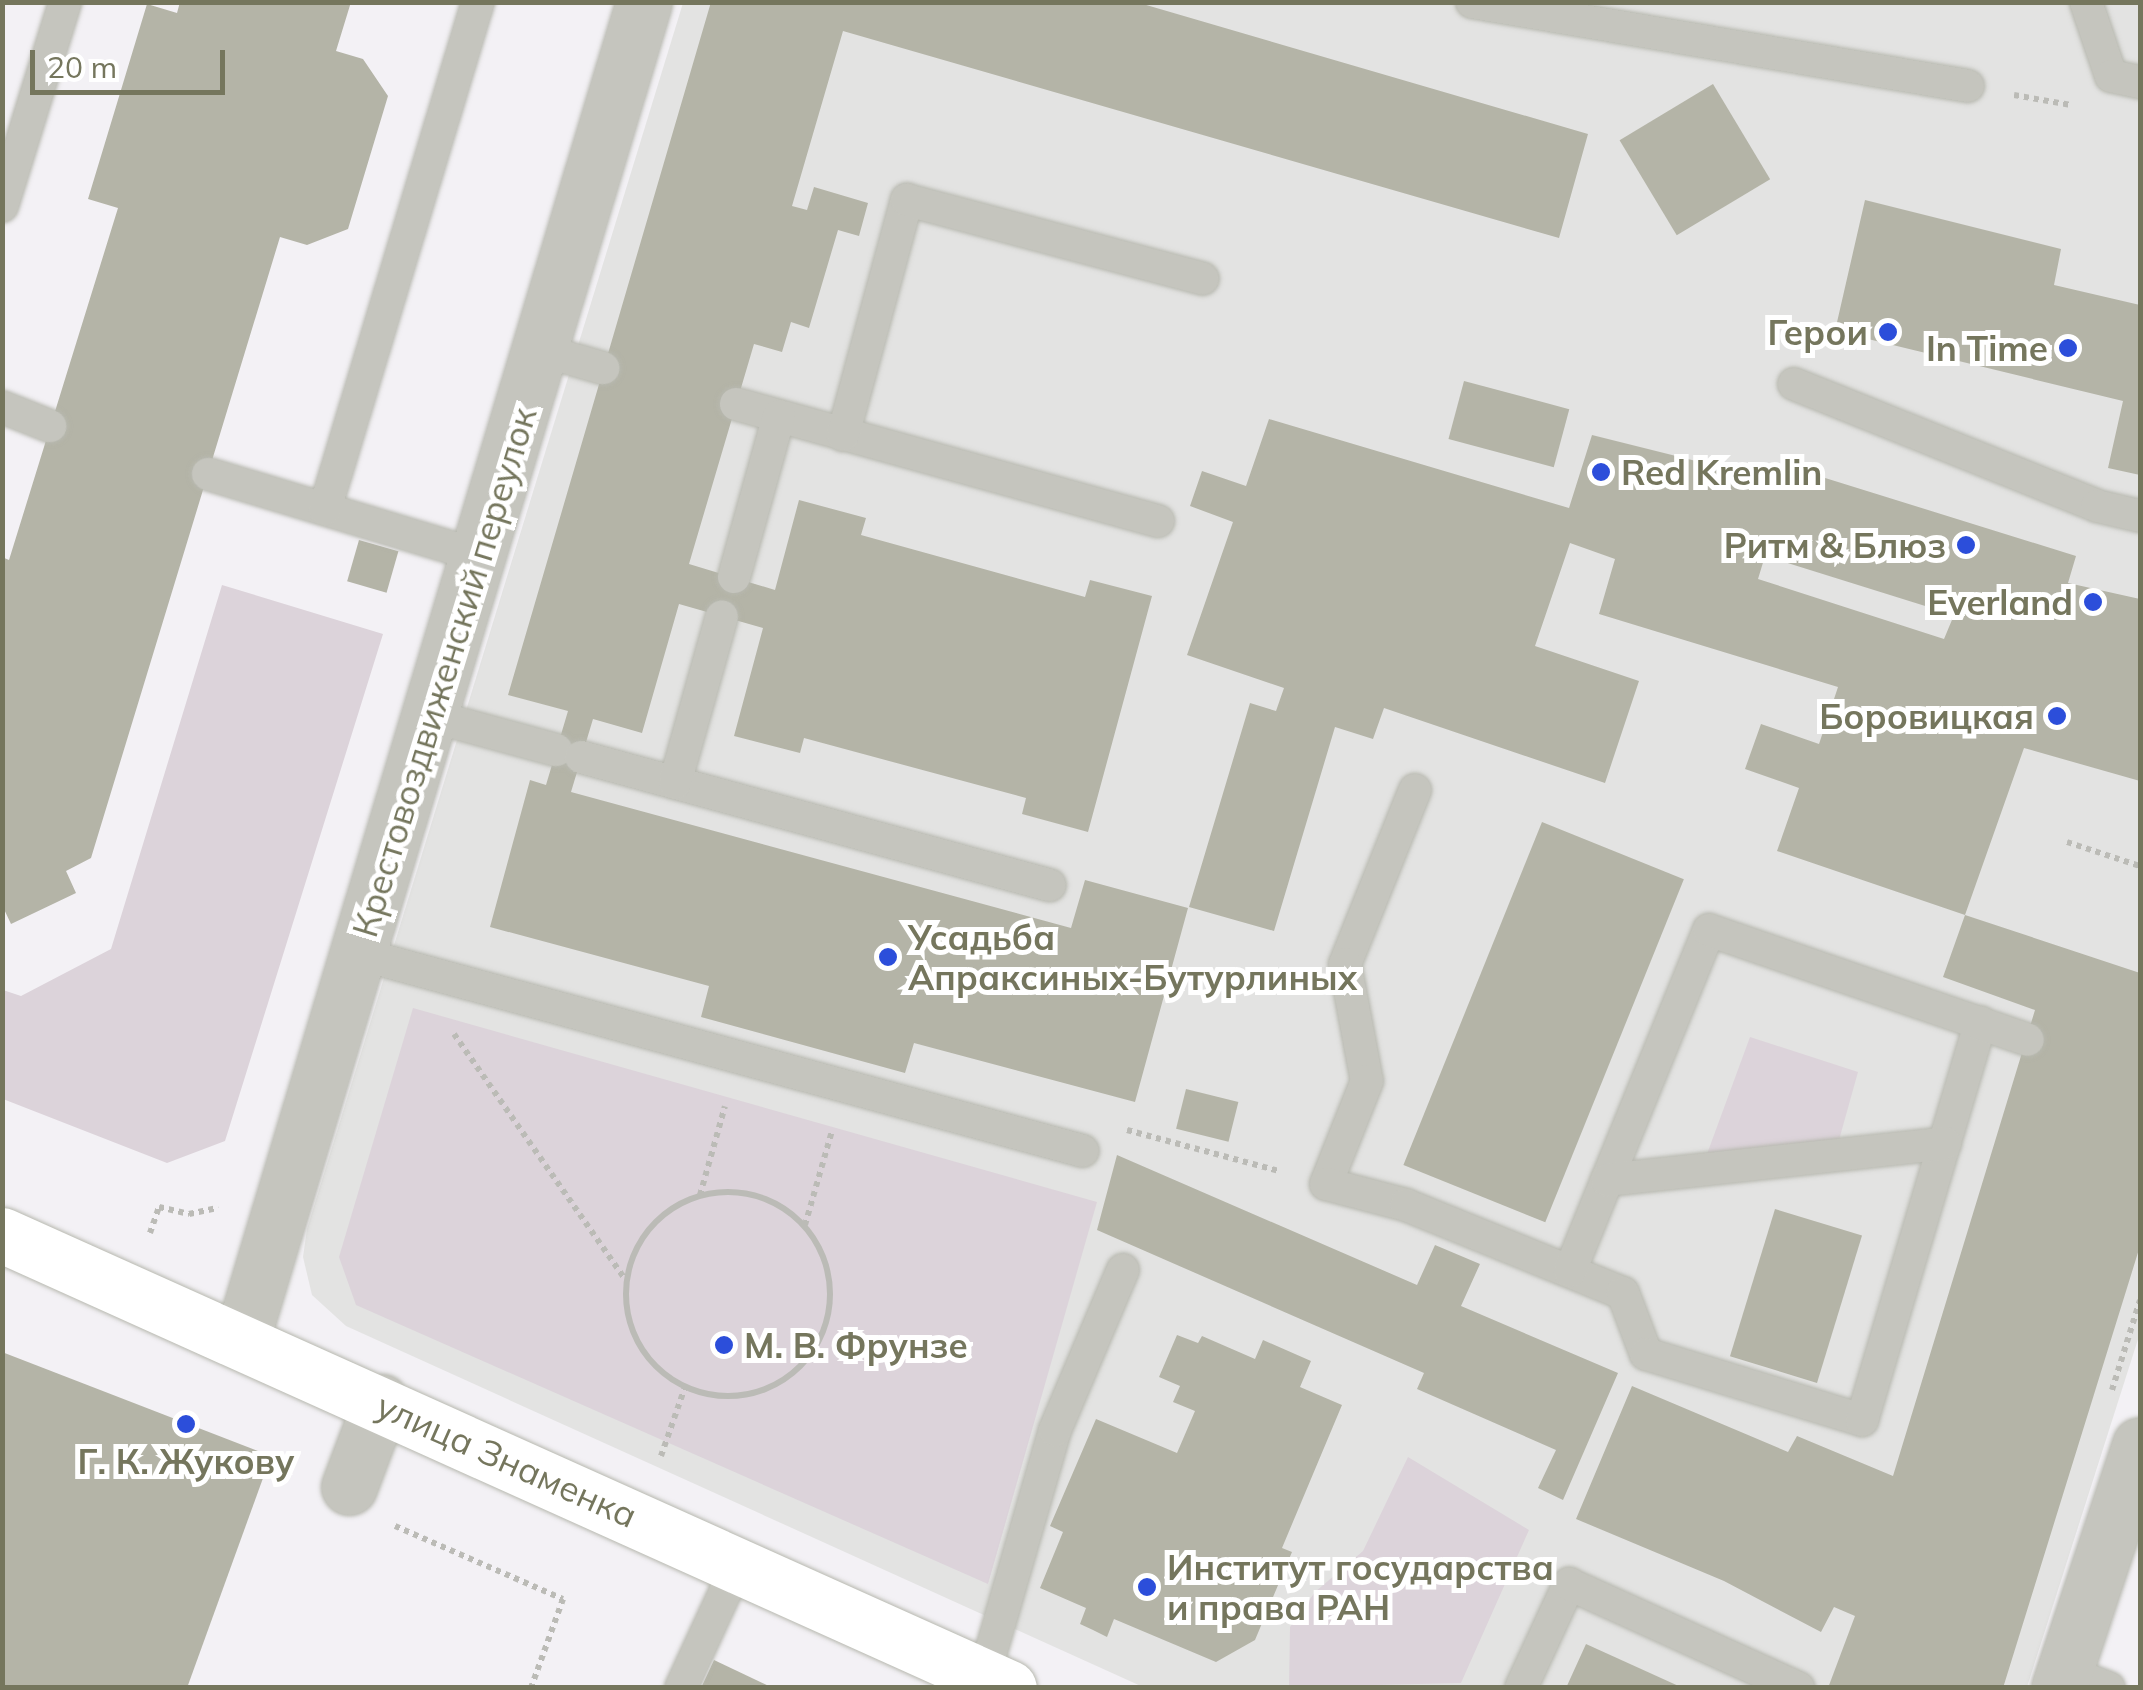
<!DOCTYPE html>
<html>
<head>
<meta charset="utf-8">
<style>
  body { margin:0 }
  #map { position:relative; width:2143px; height:1690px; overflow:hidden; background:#f3f1f5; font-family:Mulish,sans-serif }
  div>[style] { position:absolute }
  .built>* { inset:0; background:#e3e3e2 }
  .green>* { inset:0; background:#dcd3da }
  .building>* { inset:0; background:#b4b4a7; transform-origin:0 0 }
  .path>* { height:6px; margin-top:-3px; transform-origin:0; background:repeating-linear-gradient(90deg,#bbbbb6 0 5px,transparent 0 10px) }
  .path>.ring { margin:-3px; padding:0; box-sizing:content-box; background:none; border:6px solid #bbbbb6; border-radius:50% }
  .roads { filter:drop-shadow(0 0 2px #b7b8af) drop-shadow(0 0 2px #b7b8af) }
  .lane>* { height:32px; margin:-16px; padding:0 16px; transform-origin:16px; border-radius:16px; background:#c5c5be }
  .street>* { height:55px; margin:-27.5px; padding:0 27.5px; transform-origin:27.5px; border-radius:27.5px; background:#c5c5be }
  .primary>* { height:55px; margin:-27.5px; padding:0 27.5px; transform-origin:27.5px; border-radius:27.5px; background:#fff }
  .dots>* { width:28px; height:28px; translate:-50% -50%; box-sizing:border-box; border:5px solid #fff; border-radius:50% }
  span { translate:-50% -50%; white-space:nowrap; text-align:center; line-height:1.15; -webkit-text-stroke:10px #fff; paint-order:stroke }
  .poi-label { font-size:35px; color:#75765d; font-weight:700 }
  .right { translate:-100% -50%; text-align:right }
  .left { translate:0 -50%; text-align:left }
  .street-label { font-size:35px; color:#75765d }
  .frame { position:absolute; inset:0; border:5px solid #75765d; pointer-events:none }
  .scale { position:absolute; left:30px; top:50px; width:195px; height:45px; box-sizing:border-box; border:5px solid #75765d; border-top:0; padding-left:12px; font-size:30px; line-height:35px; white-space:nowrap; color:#75765d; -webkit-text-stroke:8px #fff; paint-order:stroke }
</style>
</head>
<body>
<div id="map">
  <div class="built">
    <div style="clip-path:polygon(683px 3px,2140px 3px,2140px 1333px,2027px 1687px,1143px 1687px,346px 1326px,312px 1295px,303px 1257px,307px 1229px)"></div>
  </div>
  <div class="green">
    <div style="clip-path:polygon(222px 585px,383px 634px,225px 1141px,167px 1163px,3px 1099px,3px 990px,21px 996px,111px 949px)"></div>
    <div style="clip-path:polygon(413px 1008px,1097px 1202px,988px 1584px,356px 1305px,339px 1257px)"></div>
    <div style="clip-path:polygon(1750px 1037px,1858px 1072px,1839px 1140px,1707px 1154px)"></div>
    <div style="clip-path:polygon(1408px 1457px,1529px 1530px,1461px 1683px,1289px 1687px,1290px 1627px,1315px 1592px,1363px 1551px)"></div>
  </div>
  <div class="building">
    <div style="clip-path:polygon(180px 2px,351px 2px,336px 51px,363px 59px,388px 96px,348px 229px,307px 245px,280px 237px,91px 858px,66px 871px,76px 893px,11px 924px,2px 905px,2px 557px,9px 560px,118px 208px,88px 199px,147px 4px,177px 13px)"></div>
    <div style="clip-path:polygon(711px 2px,1136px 2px,1588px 134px,1559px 238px,843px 31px,792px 206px,807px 210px,814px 187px,868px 203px,859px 236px,838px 230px,809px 328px,791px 322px,782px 352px,754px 344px,689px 564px,775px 590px,799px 500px,866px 518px,861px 535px,1085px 597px,1090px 580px,1152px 596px,1088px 832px,1022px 814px,1026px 798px,804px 738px,800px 753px,734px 736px,763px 628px,679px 604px,642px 733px,593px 719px,571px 792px,1071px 928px,1085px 880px,1188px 908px,1135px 1102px,914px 1043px,905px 1073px,701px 1017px,709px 986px,490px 927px,530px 780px,546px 785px,568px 711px,508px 695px)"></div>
    <div style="left:1713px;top:84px;width:111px;height:109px;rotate:59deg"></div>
    <div style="clip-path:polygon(1865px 200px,2061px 249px,2054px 285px,2140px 305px,2140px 475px,2108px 468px,2123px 401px,1835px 331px)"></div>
    <div style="left:1464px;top:381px;width:109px;height:60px;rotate:15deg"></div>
    <div style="clip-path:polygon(evenodd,1269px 419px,1569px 508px,1592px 435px,1788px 484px,1793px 468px,2076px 556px,2068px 583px,2140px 599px,2140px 781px,2024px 748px,1965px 915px,2140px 973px,2140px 1246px,2003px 1688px,1828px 1688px,1855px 1616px,1834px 1607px,1821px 1632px,1724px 1581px,1576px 1519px,1632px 1386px,1788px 1452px,1797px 1436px,1893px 1476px,2035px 1010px,1943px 977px,1965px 915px,1777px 851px,1799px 788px,1745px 769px,1761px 724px,1819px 744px,1838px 687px,1599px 614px,1615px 559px,1570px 543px,1535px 646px,1639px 681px,1605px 783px,1384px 708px,1373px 739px,1335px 727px,1274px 931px,1189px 907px,1250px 703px,1276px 711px,1284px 688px,1187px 655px,1233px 522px,1190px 506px,1202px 471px,1246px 486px,1269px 419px,1765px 556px,1954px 615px,1944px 639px,1758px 579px,1765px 556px)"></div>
    <div style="left:359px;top:540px;width:41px;height:43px;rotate:16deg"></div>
    <div style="left:1542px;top:822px;width:153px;height:370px;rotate:22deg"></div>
    <div style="left:1186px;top:1089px;width:54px;height:41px;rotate:14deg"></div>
    <div style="clip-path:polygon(1117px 1155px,1417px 1285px,1435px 1245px,1480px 1264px,1461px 1306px,1618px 1373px,1563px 1500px,1538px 1488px,1556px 1450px,1417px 1389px,1424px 1373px,1097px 1230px)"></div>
    <div style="left:1775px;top:1209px;width:91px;height:154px;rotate:17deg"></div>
    <div style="clip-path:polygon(1177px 1335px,1198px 1343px,1202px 1336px,1255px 1359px,1263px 1340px,1311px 1361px,1300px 1387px,1342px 1405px,1282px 1548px,1292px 1552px,1255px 1640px,1216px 1662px,1114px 1619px,1107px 1637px,1093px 1630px,1080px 1624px,1086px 1608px,1040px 1588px,1063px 1532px,1050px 1526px,1096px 1419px,1177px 1453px,1195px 1411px,1173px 1402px,1180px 1386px,1159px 1377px)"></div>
    <div style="clip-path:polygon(2px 1352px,271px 1456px,187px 1688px,2px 1688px)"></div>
    <div style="clip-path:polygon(1586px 1644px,1683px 1688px,1566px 1688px)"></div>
    <div style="clip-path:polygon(714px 1660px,773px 1688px,701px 1688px)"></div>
  </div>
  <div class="path">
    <div style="left:2014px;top:95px;width:58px;rotate:10deg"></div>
    <div style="left:2067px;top:842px;width:77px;rotate:18.2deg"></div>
    <div style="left:454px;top:1034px;width:297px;rotate:55.1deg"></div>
    <div style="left:1127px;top:1130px;width:157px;rotate:15.1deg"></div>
    <div class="ring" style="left:626px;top:1192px;width:198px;height:198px"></div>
    <div style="left:700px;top:1195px;width:92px;rotate:-74.3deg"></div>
    <div style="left:805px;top:1225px;width:98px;rotate:-74deg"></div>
    <div style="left:150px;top:1233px;width:28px;rotate:-71deg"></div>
    <div style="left:159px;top:1207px;width:31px;rotate:13deg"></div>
    <div style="left:189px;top:1214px;width:30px;rotate:-12deg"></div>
    <div style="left:2112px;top:1390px;width:94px;rotate:-72.7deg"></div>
    <div style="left:661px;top:1456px;width:73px;rotate:-70.8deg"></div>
    <div style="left:395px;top:1526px;width:183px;rotate:23.5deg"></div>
    <div style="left:563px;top:1599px;width:95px;rotate:109.8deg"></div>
  </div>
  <div class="roads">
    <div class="lane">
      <div style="left:1472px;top:2px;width:503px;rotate:9.61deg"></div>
      <div style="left:2086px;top:2px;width:78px;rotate:71.3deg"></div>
      <div style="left:2111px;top:76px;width:30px;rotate:12deg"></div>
      <div style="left:2px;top:206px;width:214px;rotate:-72.8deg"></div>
      <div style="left:541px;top:350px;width:65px;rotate:16.2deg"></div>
      <div style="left:1794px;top:384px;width:327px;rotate:21.9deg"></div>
      <div style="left:2097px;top:506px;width:44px;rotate:13.1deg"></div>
      <div style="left:736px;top:404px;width:438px;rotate:15.5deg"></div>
      <div style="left:2px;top:407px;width:52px;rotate:21.6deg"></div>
      <div style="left:843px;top:435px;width:244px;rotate:-74.8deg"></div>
      <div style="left:907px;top:200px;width:306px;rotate:14.9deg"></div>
      <div style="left:208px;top:474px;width:283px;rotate:16.8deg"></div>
      <div style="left:325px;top:509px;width:530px;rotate:-73.21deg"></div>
      <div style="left:734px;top:577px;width:167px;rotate:-74.4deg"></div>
      <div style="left:431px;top:716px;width:130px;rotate:15.2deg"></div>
      <div style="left:581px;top:757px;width:486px;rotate:15.3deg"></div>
      <div style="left:675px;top:783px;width:173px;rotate:-74.3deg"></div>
      <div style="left:1415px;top:790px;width:188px;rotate:111.9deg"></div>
      <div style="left:1345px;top:964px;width:119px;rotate:79.4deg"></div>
      <div style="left:1367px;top:1081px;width:111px;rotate:111.7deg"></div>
      <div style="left:1326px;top:1184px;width:83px;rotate:14.7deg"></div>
      <div style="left:1406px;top:1205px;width:234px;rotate:22.1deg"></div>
      <div style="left:1623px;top:1293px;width:65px;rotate:69.3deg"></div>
      <div style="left:1646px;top:1354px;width:226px;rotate:17deg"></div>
      <div style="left:1862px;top:1420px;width:415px;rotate:-73.4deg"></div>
      <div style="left:360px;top:954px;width:749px;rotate:15.24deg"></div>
      <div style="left:1607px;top:1180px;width:270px;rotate:-67.8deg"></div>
      <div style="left:1709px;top:930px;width:337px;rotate:19deg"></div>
      <div style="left:1570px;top:1271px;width:98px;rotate:-67.9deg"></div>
      <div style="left:1607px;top:1180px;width:340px;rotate:-6.2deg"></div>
      <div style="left:2064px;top:1671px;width:48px;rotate:20.7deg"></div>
      <div style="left:984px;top:1676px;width:256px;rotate:-73.9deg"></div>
      <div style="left:1055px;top:1430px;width:174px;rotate:-67deg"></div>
      <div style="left:681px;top:1688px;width:136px;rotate:-65.3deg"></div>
      <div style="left:1521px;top:1688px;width:115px;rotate:-65.2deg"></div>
      <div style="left:1569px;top:1584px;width:252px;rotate:24.4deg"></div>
    </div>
    <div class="street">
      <div style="left:241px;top:1341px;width:1398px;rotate:-73.25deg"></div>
      <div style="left:349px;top:1487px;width:91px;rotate:-69.4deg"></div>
      <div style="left:2059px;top:1688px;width:256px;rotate:-71.6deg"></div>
    </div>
    <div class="primary">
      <div style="left:2px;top:1235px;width:1104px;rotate:24.22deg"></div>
    </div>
  </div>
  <div class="dots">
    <div style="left:1888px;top:332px;background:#2c4eda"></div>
    <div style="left:2068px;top:348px;background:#2c4eda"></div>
    <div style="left:1601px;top:472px;background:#2c4eda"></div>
    <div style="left:1966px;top:545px;background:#2c4eda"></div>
    <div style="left:2093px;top:602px;background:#2c4eda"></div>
    <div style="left:2057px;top:716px;background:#2c4eda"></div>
    <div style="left:888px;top:957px;background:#2c4eda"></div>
    <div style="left:724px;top:1345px;background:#2c4eda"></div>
    <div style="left:186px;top:1424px;background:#2c4eda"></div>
    <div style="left:1147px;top:1587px;background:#2c4eda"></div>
  </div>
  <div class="poi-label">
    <span class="right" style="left:1868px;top:332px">Герои</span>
    <span class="right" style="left:2048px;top:348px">In Time</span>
    <span class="left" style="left:1621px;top:472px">Red Kremlin</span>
    <span class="right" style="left:1946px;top:545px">Ритм &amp; Блюз</span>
    <span class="right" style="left:2073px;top:602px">Everland</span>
    <span class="right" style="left:2034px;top:716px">Боровицкая</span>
    <span class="left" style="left:908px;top:957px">Усадьба<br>Апраксиных-Бутурлиных</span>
    <span class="left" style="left:744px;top:1345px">М. В. Фрунзе</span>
    <span style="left:186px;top:1461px">Г. К. Жукову</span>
    <span class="left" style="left:1167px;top:1587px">Институт государства<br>и права РАН</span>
  </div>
  <div class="street-label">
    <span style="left:444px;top:672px;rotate:-73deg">Крестовоздвиженский переулок</span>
    <span style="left:507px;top:1460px;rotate:24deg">улица Знаменка</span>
  </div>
  <div class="frame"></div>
  <div class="scale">20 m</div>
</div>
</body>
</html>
